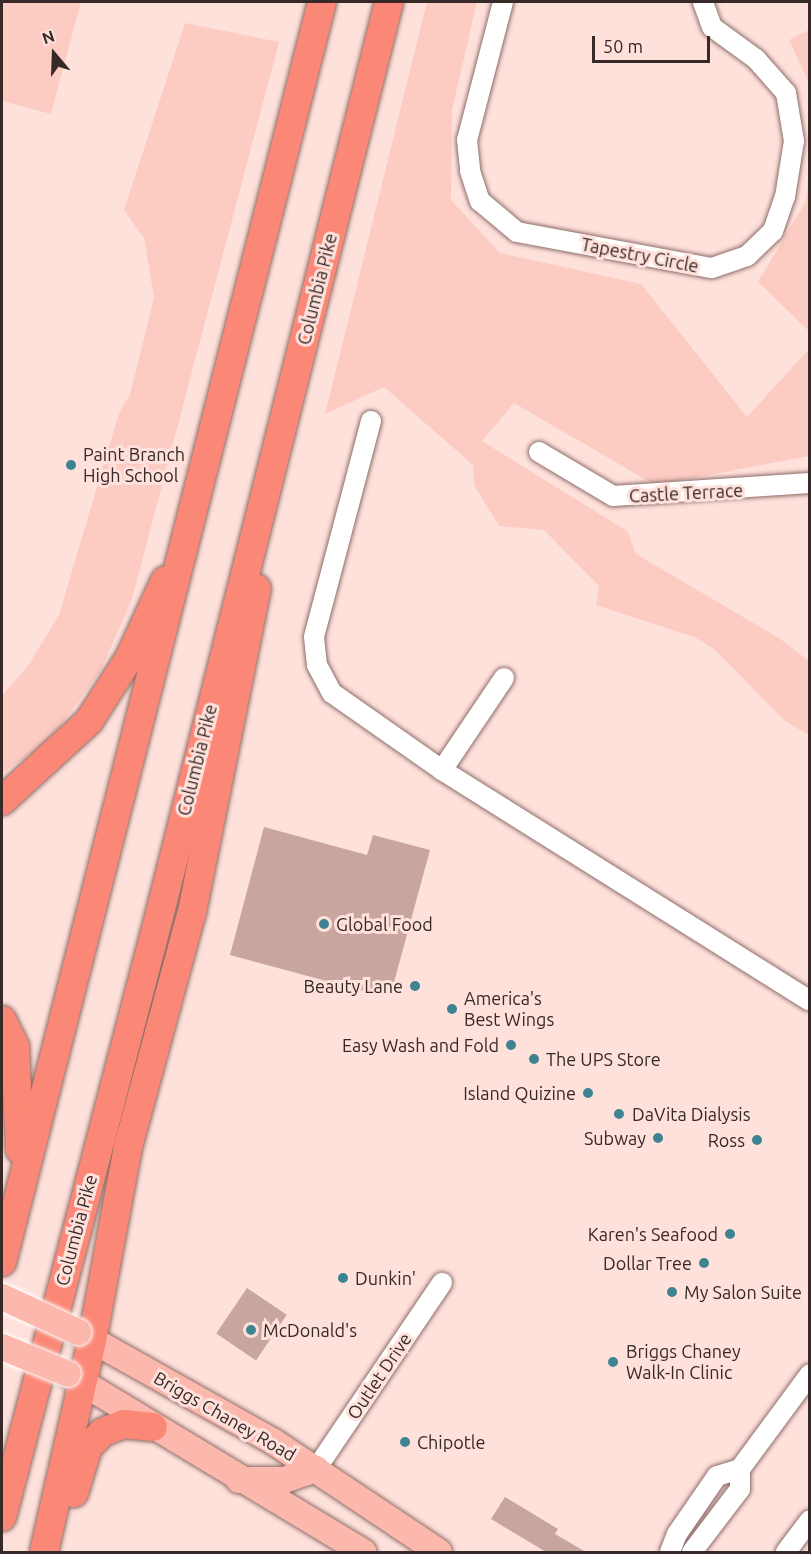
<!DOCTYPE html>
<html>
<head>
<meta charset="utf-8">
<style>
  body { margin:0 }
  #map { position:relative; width:811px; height:1554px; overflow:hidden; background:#ffe1dc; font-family:Ubuntu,sans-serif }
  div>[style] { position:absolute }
  .green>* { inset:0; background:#fccbc2 }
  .building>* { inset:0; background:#c8a59f; transform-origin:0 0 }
  .roads { filter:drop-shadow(0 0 2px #8e6e69) drop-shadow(0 0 2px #8e6e69) }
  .minor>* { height:20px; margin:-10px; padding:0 10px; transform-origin:10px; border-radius:10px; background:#fff }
  .major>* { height:26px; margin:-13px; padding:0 13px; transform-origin:13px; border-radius:13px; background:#fdb8ad }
  .highway>* { height:28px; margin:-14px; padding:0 14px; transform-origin:14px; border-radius:14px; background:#fb8876 }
  .bridges { filter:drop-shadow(0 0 2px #fff) drop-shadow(0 0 2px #fff) }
  .major-bridge>* { height:26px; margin:-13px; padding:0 13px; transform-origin:13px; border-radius:13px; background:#fdb8ad }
  .dots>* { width:16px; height:16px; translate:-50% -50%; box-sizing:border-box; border:3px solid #ffe1dc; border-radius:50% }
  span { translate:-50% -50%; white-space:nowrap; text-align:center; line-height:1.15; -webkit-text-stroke:6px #ffe1dc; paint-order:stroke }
  .street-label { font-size:18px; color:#372927 }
  .poi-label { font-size:18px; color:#372927 }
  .left { translate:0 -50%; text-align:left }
  .right { translate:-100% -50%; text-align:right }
  .frame { position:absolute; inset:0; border:3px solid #372927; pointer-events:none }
  .north { position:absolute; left:24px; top:24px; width:60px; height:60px; -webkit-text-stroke:4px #ffe1dc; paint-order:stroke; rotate:341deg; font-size:16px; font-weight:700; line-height:24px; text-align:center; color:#372927 }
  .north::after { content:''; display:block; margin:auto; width:21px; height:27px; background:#372927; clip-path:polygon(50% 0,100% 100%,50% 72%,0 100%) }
  .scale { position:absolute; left:592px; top:36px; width:118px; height:27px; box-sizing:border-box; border:3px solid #372927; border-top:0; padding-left:8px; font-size:18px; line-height:21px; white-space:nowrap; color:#372927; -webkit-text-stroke:4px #ffe1dc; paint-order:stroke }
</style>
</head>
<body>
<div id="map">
  <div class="green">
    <div style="clip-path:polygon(2px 2px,81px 2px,51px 114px,2px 101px)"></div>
    <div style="clip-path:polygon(427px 2px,477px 2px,452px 110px,451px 200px,500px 253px,641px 284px,747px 417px,810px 348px,809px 456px,655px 485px,514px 403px,482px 441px,627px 531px,636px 554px,779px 638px,809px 661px,809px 735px,785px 721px,714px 649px,694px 637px,596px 605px,599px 586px,544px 530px,499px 526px,474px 485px,473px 465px,384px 387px,325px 414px)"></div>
    <div style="clip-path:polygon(185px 23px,279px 42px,132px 599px,100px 672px,47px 743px,2px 773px,2px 696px,28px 666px,59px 615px,119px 413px,130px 395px,154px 298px,144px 238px,124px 210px)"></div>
    <div style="clip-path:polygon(809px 30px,809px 83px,789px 40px)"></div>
    <div style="clip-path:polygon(809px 170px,809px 331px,758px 282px,806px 201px)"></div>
  </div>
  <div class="building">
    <div style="clip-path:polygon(264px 827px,367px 855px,373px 835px,430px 850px,393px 986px,378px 995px,230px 955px)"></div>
    <div style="left:247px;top:1288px;width:48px;height:55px;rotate:34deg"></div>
    <div style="clip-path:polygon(505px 1497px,558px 1529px,555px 1534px,586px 1552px,546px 1552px,491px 1519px)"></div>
  </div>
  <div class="roads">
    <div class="minor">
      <div style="left:503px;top:2px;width:143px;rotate:104.6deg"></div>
      <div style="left:467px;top:140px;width:31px;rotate:84deg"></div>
      <div style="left:470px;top:171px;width:32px;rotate:72deg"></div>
      <div style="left:480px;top:201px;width:48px;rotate:40deg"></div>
      <div style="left:517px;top:232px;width:198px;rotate:10.5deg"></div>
      <div style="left:712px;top:268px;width:37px;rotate:-19deg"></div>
      <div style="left:747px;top:256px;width:36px;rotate:-44deg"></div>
      <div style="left:773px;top:231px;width:36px;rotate:-71deg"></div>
      <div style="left:785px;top:197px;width:57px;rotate:-80.9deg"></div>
      <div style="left:794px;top:141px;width:49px;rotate:-99.5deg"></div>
      <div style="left:786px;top:93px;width:45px;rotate:-131.4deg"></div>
      <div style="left:756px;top:59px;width:54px;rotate:-144deg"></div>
      <div style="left:712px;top:27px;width:27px;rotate:-110deg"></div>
      <div style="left:371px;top:421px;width:223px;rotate:104.8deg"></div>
      <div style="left:314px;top:637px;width:28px;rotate:84deg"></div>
      <div style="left:317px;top:665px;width:32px;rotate:62deg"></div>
      <div style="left:332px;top:693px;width:134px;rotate:35deg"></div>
      <div style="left:442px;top:770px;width:434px;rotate:32.1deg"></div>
      <div style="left:539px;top:452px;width:86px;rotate:30.7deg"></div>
      <div style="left:613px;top:496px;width:197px;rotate:-3.8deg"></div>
      <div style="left:442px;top:770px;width:111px;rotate:-56deg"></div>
      <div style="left:316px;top:1469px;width:225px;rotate:-55.9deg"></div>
      <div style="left:670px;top:1552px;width:19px;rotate:-69deg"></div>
      <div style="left:677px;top:1534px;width:70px;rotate:-55.4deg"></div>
      <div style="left:717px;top:1476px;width:24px;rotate:-17deg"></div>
      <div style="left:740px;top:1469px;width:118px;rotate:-53.6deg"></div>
      <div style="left:692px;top:1552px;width:79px;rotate:-52.7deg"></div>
      <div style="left:740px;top:1489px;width:20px;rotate:-90deg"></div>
      <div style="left:786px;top:1552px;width:40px;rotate:-53deg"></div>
    </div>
    <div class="major">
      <div style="left:78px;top:1332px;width:225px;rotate:29.3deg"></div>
      <div style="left:274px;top:1442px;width:198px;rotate:33.7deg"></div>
      <div style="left:68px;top:1374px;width:345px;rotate:31.1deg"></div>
      <div style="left:239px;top:1480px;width:45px"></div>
      <div style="left:284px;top:1480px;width:34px;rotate:-19deg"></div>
    </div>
    <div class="highway">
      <div style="left:2px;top:801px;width:118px;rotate:-42.6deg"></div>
      <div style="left:89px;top:721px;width:76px;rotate:-57.4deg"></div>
      <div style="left:130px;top:657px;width:84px;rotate:-65.3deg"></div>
      <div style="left:2px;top:1020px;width:30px;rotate:64deg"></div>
      <div style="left:15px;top:1047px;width:103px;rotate:87.2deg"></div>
      <div style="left:2px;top:1262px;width:1300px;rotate:-75.75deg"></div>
      <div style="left:74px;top:1493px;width:48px;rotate:-73.1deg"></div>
      <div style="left:88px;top:1447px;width:21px;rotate:-45deg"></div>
      <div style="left:103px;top:1432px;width:22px;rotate:-21deg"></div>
      <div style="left:124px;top:1424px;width:29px;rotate:6deg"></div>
      <div style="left:2px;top:1517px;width:620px;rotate:-75.34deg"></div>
      <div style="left:159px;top:917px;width:943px;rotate:-75.89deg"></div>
      <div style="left:44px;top:1552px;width:216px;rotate:-77.2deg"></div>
      <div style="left:92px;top:1341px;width:197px;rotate:-79.5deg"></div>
      <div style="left:128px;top:1147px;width:244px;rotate:-74.8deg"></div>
      <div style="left:192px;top:912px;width:330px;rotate:-78.7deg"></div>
    </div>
  </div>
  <div class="bridges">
    <div class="major-bridge">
      <div style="left:2px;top:1297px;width:84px;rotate:24.7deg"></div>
      <div style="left:2px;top:1347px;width:71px;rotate:22.2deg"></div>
    </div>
  </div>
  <div class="dots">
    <div style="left:71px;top:465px;background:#3e8490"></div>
    <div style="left:324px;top:924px;background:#3e8490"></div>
    <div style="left:415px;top:986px;background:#3e8490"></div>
    <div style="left:452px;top:1009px;background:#3e8490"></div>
    <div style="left:511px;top:1045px;background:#3e8490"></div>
    <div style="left:534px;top:1059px;background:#3e8490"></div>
    <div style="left:588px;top:1093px;background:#3e8490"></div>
    <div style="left:619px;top:1114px;background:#3e8490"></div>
    <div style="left:658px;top:1138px;background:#3e8490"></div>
    <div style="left:757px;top:1140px;background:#3e8490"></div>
    <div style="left:730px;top:1234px;background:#3e8490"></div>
    <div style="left:704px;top:1263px;background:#3e8490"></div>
    <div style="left:343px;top:1278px;background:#3e8490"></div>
    <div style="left:672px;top:1292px;background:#3e8490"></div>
    <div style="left:251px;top:1330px;background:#3e8490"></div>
    <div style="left:613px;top:1362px;background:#3e8490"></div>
    <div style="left:405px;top:1442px;background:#3e8490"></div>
  </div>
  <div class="street-label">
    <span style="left:640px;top:255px;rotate:11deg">Tapestry Circle</span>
    <span style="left:317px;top:289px;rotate:-76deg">Columbia Pike</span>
    <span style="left:686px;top:493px;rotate:-3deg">Castle Terrace</span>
    <span style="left:197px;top:760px;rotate:-76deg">Columbia Pike</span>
    <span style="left:76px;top:1230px;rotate:-75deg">Columbia Pike</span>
    <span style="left:379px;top:1376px;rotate:-56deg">Outlet Drive</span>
    <span style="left:225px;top:1416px;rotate:30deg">Briggs Chaney Road</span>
  </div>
  <div class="poi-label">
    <span class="left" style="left:83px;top:465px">Paint Branch<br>High School</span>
    <span class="left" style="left:336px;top:924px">Global Food</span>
    <span class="right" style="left:403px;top:986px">Beauty Lane</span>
    <span class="left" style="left:464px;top:1009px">America's<br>Best Wings</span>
    <span class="right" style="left:499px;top:1045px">Easy Wash and Fold</span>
    <span class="left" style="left:546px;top:1059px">The UPS Store</span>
    <span class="right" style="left:576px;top:1093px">Island Quizine</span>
    <span class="left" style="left:632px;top:1114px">DaVita Dialysis</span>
    <span class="right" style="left:646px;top:1138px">Subway</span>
    <span class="right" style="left:745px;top:1140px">Ross</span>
    <span class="right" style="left:718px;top:1234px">Karen's Seafood</span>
    <span class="right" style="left:692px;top:1263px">Dollar Tree</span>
    <span class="left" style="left:355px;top:1278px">Dunkin'</span>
    <span class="left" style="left:684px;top:1292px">My Salon Suite</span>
    <span class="left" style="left:263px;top:1330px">McDonald's</span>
    <span class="left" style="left:626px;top:1362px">Briggs Chaney<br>Walk-In Clinic</span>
    <span class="left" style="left:417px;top:1442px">Chipotle</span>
  </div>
  <div class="frame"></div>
  <div class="north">N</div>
  <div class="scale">50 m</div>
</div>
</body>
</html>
